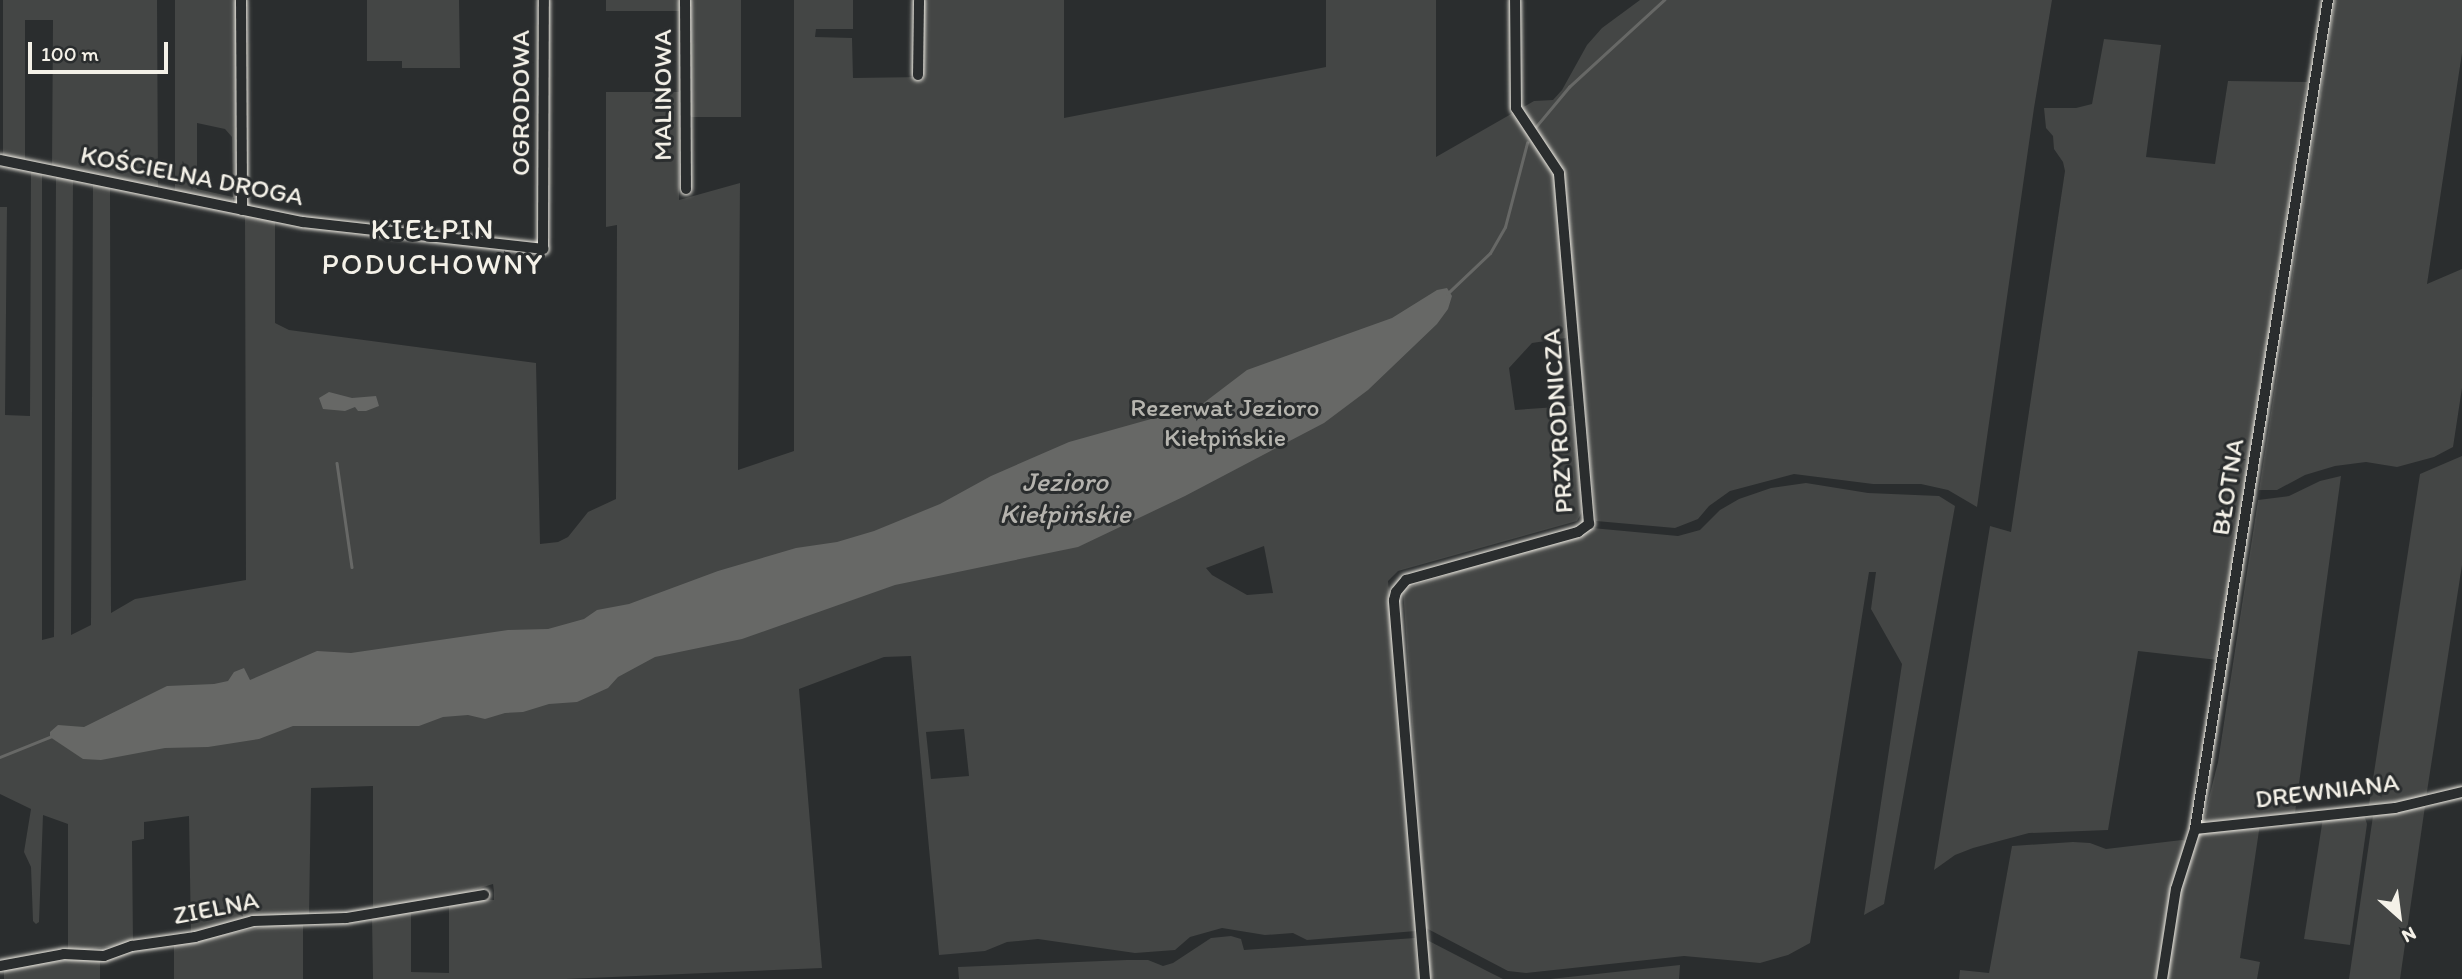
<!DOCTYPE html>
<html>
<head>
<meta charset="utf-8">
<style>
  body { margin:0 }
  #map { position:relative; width:2462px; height:979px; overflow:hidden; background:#2a2d2e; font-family:Itim,sans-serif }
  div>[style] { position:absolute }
  .green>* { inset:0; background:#444645; transform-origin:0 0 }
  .water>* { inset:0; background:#676866 }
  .stream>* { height:2.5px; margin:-1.25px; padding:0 1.25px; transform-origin:1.25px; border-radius:1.25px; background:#676866 }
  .roads { filter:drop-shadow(0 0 2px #f4f1e8) drop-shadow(0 0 2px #f4f1e8) }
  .minor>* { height:10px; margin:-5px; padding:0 5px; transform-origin:5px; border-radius:5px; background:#2a2d2e }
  span { translate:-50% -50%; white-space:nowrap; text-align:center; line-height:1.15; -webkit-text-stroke:6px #2a2d2e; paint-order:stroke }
  .street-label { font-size:26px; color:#f4f1e8 }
  .park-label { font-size:26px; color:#b6b5af }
  .water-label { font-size:28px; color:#b5b3ae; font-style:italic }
  .quarter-label { font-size:30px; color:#f4f1e8; letter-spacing:2px }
  .north { position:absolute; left:2364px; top:881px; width:70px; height:70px; -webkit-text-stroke:5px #2a2d2e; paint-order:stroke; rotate:152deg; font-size:19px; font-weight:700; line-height:28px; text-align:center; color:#f4f1e8 }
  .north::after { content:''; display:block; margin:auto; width:24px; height:32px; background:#f4f1e8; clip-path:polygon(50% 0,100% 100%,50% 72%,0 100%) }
  .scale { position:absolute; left:28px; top:42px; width:140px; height:32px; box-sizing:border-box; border:4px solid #f4f1e8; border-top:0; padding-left:9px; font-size:21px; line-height:24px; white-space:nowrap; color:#f4f1e8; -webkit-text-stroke:5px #2a2d2e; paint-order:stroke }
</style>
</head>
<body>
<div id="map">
  <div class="green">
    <div style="clip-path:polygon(3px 0,157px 0,158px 188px,52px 167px,53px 20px,25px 20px,25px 162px,3px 157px)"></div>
    <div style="clip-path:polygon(evenodd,175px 0,238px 0,238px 198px,233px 198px,233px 205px,175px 192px,175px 0,197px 123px,225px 129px,232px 137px,233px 197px,197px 189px,197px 123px)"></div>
    <div style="clip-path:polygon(367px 0,459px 0,460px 68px,402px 68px,402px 61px,367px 61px)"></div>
    <div style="left:606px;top:0;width:73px;height:11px"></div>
    <div style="left:686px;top:0;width:55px;height:117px"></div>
    <div style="clip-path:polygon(evenodd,794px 0,853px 0,853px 29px,816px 29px,815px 37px,852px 38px,853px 78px,924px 77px,924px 0,1064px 0,1064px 118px,1326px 67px,1326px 0,1436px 0,1436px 157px,1534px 101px,1553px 100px,1562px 90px,1587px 45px,1602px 28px,1640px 0,2052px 0,2034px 108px,1977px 507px,1948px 490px,1921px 484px,1873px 484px,1794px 474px,1730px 491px,1709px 506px,1698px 519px,1675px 528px,1596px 521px,1574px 294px,1564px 306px,1566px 338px,1532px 343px,1509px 368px,1515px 410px,1572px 406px,1582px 512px,1577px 521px,1398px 571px,1388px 581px,1405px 758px,1416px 931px,1307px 940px,1293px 933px,1265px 935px,1222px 928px,1190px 937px,1175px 950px,1135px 953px,1038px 939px,1007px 942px,985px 951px,939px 955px,911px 656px,884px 657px,799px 689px,822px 968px,566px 979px,373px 979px,372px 916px,411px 911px,411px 972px,449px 973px,449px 905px,481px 899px,494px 900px,494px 891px,493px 884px,448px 898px,373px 907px,373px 786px,311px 788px,309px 917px,254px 916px,191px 936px,189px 816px,144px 822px,144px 839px,132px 841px,133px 944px,68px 952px,68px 824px,43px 815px,39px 922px,36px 924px,33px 921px,31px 867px,24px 852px,31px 809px,0 794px,0 207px,7px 207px,5px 415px,30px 416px,31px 170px,42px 173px,42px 640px,54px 637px,56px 175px,73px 179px,71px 635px,91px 625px,93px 182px,110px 186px,111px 613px,135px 599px,246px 580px,245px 214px,275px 220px,275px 323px,289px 330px,536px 363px,540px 544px,558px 542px,568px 537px,588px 512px,616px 499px,617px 225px,606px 227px,606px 92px,679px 92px,679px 200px,740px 183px,738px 470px,794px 451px,794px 0,1264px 546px,1273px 593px,1247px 595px,1212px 575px,1206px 568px,1264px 546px,794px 0,964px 729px,969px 776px,931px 779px,926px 732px,964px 729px)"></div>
    <div style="clip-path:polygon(2335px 0,2462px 0,2462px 53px,2427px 284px,2462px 269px,2462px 388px,2453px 447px,2434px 457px,2397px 467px,2366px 462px,2335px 466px,2305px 475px,2277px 490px,2259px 490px)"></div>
    <div style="clip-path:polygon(2104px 39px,2161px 45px,2146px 157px,2215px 164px,2228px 81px,2307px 82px,2218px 660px,2138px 651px,2108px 830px,2029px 833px,1973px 848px,1955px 855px,1934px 870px,1990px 526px,2011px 532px,2065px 171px,2063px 162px,2054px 149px,2053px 136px,2046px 128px,2044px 108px,2076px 108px,2092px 104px)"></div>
    <div style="clip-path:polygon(2462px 456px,2462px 565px,2426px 798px,2369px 805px,2420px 474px)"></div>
    <div style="clip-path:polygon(2341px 476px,2295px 813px,2203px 822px,2218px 762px,2258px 500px,2289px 496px,2320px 481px)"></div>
    <div style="clip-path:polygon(1806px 483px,1868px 493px,1939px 496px,1955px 506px,1884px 904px,1864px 915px,1902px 664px,1871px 609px,1876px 572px,1869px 572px,1810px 943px,1788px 955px,1760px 963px,1684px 956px,1526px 973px,1508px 971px,1426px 928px,1403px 589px,1592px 528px,1678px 536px,1700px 530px,1720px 510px,1739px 499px,1771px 488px)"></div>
    <div style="clip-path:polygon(2425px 806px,2400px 979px,2349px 979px,2373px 816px)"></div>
    <div style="clip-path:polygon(2364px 815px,2367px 824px,2350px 945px,2304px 939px,2323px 818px)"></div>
    <div style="clip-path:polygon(2260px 824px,2240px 958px,2260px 962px,2257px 979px,2165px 979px,2182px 879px,2192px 860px,2196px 831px)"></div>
    <div style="clip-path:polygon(2182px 840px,2189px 842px,2167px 911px,2156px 979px,1959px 979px,1960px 970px,1989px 973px,2012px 846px,2073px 842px,2090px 843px,2106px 849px)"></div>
    <div style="clip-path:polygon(279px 924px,303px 925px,303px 979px,174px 979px,174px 944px)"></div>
    <div style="clip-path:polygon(1231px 936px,1241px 939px,1244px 950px,1415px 938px,1419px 979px,959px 979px,958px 967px,1127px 960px,1148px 960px,1163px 966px,1173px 963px,1211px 938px)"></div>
    <div style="clip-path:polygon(1427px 940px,1487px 971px,1503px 979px,1431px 979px)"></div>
    <div style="clip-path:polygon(83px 958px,100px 959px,100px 979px,4px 979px,4px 969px)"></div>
    <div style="clip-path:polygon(1680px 965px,1679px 979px,1550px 979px)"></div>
  </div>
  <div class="water">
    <div style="clip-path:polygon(1447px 288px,1452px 296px,1448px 309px,1437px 324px,1368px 390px,1324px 423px,1185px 496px,1078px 547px,895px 585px,742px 639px,655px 657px,618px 677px,608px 688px,577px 702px,549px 704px,523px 712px,505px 713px,485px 719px,468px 715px,443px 717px,419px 726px,293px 726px,259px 739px,208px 747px,165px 748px,101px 760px,83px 759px,50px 737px,50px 732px,58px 725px,84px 727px,167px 686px,214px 684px,228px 681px,234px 672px,244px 668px,250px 680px,317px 651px,351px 653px,508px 630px,548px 629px,584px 619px,597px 610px,629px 604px,718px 571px,796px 548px,837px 542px,874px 531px,940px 504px,991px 476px,1069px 442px,1201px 405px,1247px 370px,1392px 318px,1437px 290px)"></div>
    <div style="clip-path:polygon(329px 392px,352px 398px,376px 396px,379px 406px,366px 411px,358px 411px,355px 407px,345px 411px,323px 409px,319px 398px)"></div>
  </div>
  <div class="stream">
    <div style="left:1534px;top:129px;width:55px;rotate:-50.2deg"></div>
    <div style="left:1569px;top:87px;width:129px;rotate:-42.5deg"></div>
    <div style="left:1447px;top:294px;width:59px;rotate:-43.6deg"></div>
    <div style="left:1490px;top:253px;width:30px;rotate:-60deg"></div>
    <div style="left:1505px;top:227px;width:87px;rotate:-75.3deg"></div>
    <div style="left:337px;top:463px;width:105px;rotate:81.8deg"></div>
    <div style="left:0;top:757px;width:56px;rotate:-22deg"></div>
  </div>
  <div class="roads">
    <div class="minor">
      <div style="left:241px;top:0;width:210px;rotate:89.7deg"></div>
      <div style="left:685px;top:0;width:189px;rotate:89.7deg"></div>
      <div style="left:918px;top:75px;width:75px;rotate:-89.2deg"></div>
      <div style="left:0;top:160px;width:309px;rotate:11.6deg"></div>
      <div style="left:303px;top:222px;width:242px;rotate:6.4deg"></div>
      <div style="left:543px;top:249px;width:249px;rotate:-89.8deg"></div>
      <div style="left:2195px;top:829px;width:201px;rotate:-6deg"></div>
      <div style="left:2395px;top:808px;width:69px;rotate:-13.4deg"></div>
      <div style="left:0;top:966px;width:65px;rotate:-10.6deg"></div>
      <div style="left:64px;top:954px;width:40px;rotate:2.9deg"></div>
      <div style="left:104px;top:956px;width:30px;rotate:-20deg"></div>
      <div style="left:132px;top:946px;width:64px;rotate:-8.1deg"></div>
      <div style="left:195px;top:937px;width:60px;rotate:-15.4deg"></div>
      <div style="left:253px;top:921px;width:93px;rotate:-1.8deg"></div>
      <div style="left:346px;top:918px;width:140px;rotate:-9.5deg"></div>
      <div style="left:1425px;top:979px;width:380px;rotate:-94.7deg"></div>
      <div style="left:1394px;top:600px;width:8px;rotate:-76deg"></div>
      <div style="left:1396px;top:592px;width:16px;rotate:-50deg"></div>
      <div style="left:1406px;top:580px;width:179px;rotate:-15.6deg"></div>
      <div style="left:1578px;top:532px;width:14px;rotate:-36deg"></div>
      <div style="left:1589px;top:524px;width:352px;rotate:-94.9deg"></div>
      <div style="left:1559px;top:173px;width:78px;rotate:-123.5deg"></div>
      <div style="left:1516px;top:108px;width:108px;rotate:-90.5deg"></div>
      <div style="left:2162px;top:979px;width:91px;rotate:-81.2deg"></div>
      <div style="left:2176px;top:889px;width:63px;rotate:-72.4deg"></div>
      <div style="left:2195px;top:829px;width:840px;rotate:-80.89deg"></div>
    </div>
  </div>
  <div class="street-label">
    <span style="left:663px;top:95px;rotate:-90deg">MALINOWA</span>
    <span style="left:521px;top:103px;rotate:-90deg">OGRODOWA</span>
    <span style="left:192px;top:176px;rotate:11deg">KOŚCIELNA DROGA</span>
    <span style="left:1558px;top:421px;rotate:-94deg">PRZYRODNICZA</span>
    <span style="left:2228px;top:487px;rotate:-81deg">BŁOTNA</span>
    <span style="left:2327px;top:791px;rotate:-7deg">DREWNIANA</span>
    <span style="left:216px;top:908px;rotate:-11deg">ZIELNA</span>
  </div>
  <div class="park-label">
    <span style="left:1225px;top:423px">Rezerwat Jezioro<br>Kiełpińskie</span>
  </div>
  <div class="water-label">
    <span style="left:1065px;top:497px">Jezioro<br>Kiełpińskie</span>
  </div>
  <div class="quarter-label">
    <span style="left:433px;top:246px">KIEŁPIN<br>PODUCHOWNY</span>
  </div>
  <div class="north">N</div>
  <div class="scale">100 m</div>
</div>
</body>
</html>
